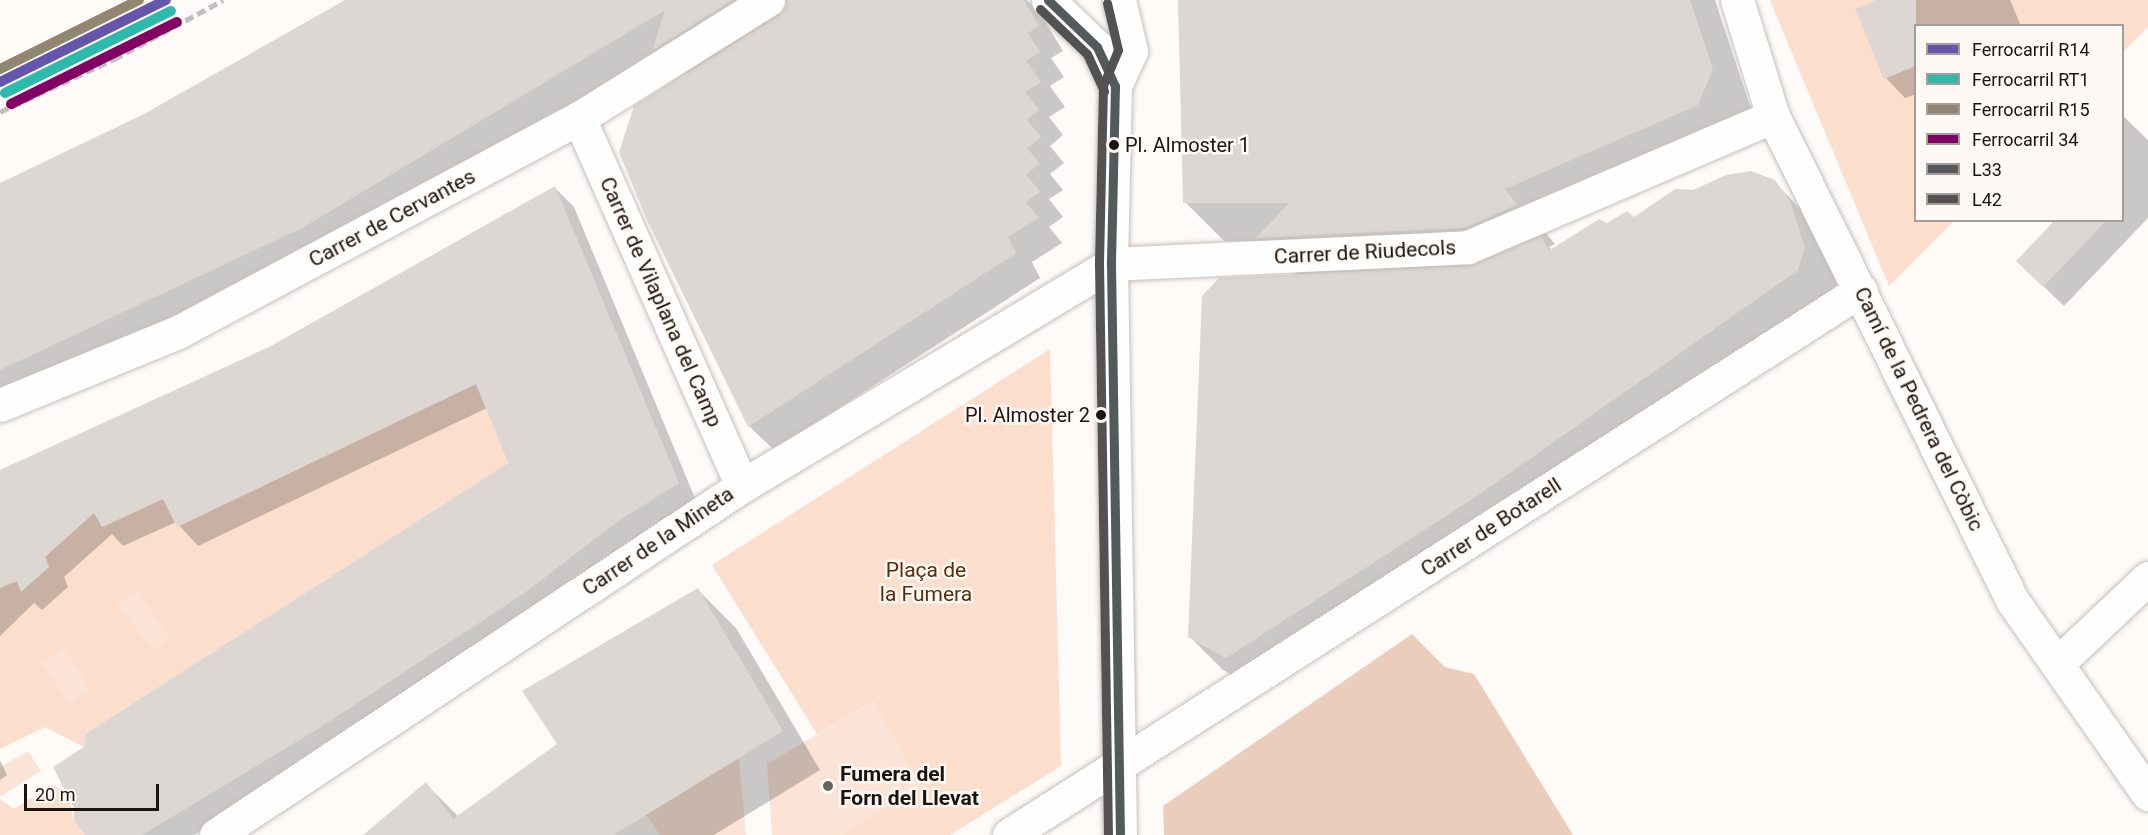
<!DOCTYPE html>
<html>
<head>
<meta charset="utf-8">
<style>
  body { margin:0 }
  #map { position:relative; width:2148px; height:835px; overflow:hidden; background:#fdfaf8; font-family:Roboto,sans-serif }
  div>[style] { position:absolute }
  .green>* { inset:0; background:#fbdecc }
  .forest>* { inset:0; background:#ebcdbc }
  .water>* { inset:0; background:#fbe4d6; transform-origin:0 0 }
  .shadow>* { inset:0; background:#0003 }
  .building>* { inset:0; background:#ddd7d3 }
  .roads { filter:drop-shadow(0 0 2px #c5bfbc) drop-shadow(0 0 2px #c5bfbc) }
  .street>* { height:33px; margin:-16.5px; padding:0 16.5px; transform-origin:16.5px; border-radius:16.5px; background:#fffefe }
  .secondary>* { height:33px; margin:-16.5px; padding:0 16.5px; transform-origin:16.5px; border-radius:16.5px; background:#fffefe }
  .rail>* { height:4.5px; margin-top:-2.25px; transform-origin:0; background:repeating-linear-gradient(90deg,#c0bebe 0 9px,transparent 0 13.5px) }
  .bus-1>* { height:9px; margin:-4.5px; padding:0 4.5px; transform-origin:4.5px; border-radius:4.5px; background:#535a5c }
  .bus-2>* { height:9px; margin:-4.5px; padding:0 4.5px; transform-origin:4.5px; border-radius:4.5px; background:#525252 }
  .rail-1>* { height:10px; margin:-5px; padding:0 5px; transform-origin:5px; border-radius:5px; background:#6556ac }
  .rail-2>* { height:10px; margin:-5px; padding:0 5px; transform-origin:5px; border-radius:5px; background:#2cbaac }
  .rail-3>* { height:10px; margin:-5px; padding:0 5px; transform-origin:5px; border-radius:5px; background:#93866e }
  .rail-4>* { height:10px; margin:-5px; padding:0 5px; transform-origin:5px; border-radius:5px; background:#830065 }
  .dots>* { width:16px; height:16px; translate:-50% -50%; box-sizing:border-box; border:3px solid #fff9f6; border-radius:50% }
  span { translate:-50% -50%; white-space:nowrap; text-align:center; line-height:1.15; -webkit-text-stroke:5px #fff9f6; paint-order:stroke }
  .bus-label { font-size:20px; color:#1b130e }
  .left { translate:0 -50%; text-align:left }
  .right { translate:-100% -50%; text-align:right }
  .street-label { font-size:21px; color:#1b130e }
  .park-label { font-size:21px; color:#5b2c08 }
  .poi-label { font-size:21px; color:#1b130e; font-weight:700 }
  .legend { position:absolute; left:1914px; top:24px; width:210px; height:198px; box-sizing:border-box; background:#fff9f6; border:2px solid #a49d99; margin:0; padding:8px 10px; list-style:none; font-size:18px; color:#1b130e }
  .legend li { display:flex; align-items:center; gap:12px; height:30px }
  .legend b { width:30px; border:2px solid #a49d99 }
  .scale { position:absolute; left:24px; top:784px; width:135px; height:27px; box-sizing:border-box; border:3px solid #1b130e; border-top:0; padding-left:8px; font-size:18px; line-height:21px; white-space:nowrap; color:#1b130e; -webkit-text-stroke:4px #fff9f6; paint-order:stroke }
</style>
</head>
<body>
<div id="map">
  <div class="green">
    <div style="clip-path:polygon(1770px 0,2148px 0,2148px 27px,2123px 52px,2122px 26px,1916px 26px,1916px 220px,1954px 221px,1889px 286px)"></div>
    <div style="clip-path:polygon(1050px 349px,1061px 766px,950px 835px,841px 835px,920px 785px,873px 701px,817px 734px,712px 565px)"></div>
    <div style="clip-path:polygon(476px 384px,508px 463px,85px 734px,84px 747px,45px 727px,0 749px,0 588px,17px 581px,21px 591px,49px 567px,45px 557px,94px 512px,103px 527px,163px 499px,177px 527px)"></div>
    <div style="clip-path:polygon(53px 785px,69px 798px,74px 821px,85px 835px,0 835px,0 799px,14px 809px)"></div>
  </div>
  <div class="forest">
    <div style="clip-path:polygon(1412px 634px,1445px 667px,1474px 674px,1573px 835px,1164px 835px,1163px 806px)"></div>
  </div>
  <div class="water">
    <div style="clip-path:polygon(138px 590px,169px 638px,154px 650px,116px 604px)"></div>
    <div style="left:64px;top:649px;width:49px;height:26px;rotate:57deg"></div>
    <div style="clip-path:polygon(873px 701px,921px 786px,841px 835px,772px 835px,767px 764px)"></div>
    <div style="clip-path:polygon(28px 751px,41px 771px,0 797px,0 767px)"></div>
    <div style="clip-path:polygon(739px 758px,746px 835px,660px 835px,646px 815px)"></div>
  </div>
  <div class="shadow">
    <div style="clip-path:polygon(347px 0,1027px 0,1040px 13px,1063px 51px,1051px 58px,1064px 77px,1050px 86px,1065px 107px,1049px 117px,1063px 135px,1050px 146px,1064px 163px,1050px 174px,1063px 190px,1049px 199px,1063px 217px,1049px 227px,1062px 243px,1032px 262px,1040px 278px,774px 450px,749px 426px,635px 107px,722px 48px,329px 251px,0 404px,0 184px,145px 115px)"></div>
    <div style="clip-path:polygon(1180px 0,1715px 0,1751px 109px,1542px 228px,1555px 244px,1549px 247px,1552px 250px,1608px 225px,1634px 219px,1693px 192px,1774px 182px,1807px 215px,1837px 281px,1830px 303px,1260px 690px,1223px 670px,1190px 637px,1296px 275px,1262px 241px,1224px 241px,1185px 202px)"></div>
    <div style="clip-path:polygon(1880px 0,2010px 0,2021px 26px,1916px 26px,1916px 94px,1905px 98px,1886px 78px)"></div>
    <div style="clip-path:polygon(2122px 115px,2148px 140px,2148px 218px,2064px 306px,2038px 281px,2057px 220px,2122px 220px)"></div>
    <div style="clip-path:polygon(555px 188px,574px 207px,697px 503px,336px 750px,194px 835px,87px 835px,510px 464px,487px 408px,198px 546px,176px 522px,123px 546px,112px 534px,64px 577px,68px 587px,42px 610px,34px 603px,0 636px,0 473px,270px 348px)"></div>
    <div style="clip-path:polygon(698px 590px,736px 628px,820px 770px,714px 835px,379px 835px,426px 784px,459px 817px,559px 744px)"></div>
    <div style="clip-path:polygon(0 760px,7px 775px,0 780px)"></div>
  </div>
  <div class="building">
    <div style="clip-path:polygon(345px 0,733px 0,652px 51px,665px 10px,304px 227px,0 370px,0 183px,144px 114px)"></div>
    <div style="clip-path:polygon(787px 0,1024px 0,1039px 26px,1028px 33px,1040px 52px,1026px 61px,1041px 82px,1025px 92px,1039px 110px,1027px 120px,1041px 137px,1027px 148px,1040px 164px,1026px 174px,1040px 192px,1026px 202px,1039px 218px,1008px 237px,1016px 253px,748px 427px,647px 220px,619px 152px,634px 106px,778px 16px)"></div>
    <div style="clip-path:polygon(1178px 0,1690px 0,1713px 69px,1698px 105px,1505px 189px,1517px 205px,1464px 228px,1256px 238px,1289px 203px,1183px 203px)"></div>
    <div style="clip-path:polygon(1876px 0,1916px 0,1916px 66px,1884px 79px,1855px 9px)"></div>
    <div style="clip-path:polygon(1751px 171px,1775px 180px,1791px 203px,1805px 248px,1798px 270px,1480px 494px,1226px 658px,1188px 637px,1202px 296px,1219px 278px,1469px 266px,1540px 236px,1550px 250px,1599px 219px,1607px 223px,1627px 211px,1634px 217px,1675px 189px,1693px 190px,1726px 175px)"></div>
    <div style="clip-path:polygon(555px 186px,679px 483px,617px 522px,523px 594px,316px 730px,142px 835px,85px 835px,74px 821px,74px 808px,53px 767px,84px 747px,85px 734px,508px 463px,476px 384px,177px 527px,163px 499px,102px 527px,94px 513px,45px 557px,49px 567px,21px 592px,17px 581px,0 588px,0 470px,269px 347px)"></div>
    <div style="clip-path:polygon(2055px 220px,2107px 220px,2043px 287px,2016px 261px)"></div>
    <div style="clip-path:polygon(698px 588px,783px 731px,613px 835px,363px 835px,426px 782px,453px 819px,557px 744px,522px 691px)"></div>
  </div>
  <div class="roads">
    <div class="street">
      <div style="left:1737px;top:0;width:121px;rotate:72.8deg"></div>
      <div style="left:1773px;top:116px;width:540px;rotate:63.72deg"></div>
      <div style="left:2012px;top:600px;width:237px;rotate:55deg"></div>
      <div style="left:579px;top:118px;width:402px;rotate:66.1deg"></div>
      <div style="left:0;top:405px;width:192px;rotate:-22.3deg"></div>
      <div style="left:178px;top:332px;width:455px;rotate:-28.1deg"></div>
      <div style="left:579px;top:118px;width:223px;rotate:-32deg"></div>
      <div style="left:2057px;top:664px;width:125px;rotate:-43.4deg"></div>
      <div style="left:216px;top:835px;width:631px;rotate:-33.56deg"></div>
      <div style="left:742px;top:486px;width:431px;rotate:-31deg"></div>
      <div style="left:1111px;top:264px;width:357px;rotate:-2.7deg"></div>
      <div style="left:1468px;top:247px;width:332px;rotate:-23.2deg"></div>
      <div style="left:1009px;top:835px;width:1011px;rotate:-32.61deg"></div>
    </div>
    <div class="secondary">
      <div style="left:1048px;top:0;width:68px;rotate:43.8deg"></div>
      <div style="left:1097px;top:47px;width:43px;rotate:65.2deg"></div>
      <div style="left:1119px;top:0;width:52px;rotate:76.8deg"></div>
      <div style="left:1131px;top:51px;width:38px;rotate:115deg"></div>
      <div style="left:1115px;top:86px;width:178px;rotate:91.3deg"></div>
      <div style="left:1111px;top:264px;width:571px;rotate:89.1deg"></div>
    </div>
  </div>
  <div class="rail">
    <div style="left:0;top:112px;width:126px;rotate:-24.9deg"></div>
    <div style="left:114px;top:59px;width:124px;rotate:-28.4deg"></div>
  </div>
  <div class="bus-1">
    <div style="left:1048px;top:0;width:68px;rotate:43.8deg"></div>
    <div style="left:1097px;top:47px;width:43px;rotate:65.2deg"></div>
    <div style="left:1115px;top:86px;width:178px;rotate:91.3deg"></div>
    <div style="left:1111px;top:264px;width:571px;rotate:89.1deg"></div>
  </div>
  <div class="bus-2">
    <div style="left:1107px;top:3px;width:48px;rotate:76.8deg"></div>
    <div style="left:1118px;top:50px;width:38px;rotate:113deg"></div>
    <div style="left:1103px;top:85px;width:179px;rotate:91.3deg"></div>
    <div style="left:1099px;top:264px;width:571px;rotate:89.1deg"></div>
    <div style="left:1040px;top:9px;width:65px;rotate:43.8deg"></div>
    <div style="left:1087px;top:54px;width:41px;rotate:65.3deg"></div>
  </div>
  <div class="rail-1">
    <div style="left:0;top:82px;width:185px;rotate:-26.3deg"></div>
  </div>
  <div class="rail-2">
    <div style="left:5px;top:93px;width:185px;rotate:-26.3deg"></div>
  </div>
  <div class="rail-3">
    <div style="left:0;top:69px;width:155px;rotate:-26.4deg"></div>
  </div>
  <div class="rail-4">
    <div style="left:11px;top:104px;width:185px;rotate:-26.3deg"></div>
  </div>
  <div class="dots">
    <div style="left:1114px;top:145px;background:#1b130e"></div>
    <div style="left:1101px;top:415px;background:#1b130e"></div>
    <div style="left:828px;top:786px;background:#6a6460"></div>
  </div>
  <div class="bus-label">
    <span class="left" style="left:1125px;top:145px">Pl. Almoster 1</span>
    <span class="right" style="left:1090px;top:415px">Pl. Almoster 2</span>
  </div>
  <div class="street-label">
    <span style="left:392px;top:218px;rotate:-28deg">Carrer de Cervantes</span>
    <span style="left:1365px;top:252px;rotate:-3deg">Carrer de Riudecols</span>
    <span style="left:661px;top:302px;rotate:66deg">Carrer de Vilaplana del Camp</span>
    <span style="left:1919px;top:409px;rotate:64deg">Camí de la Pedrera del Còbic</span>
    <span style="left:1491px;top:527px;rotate:-33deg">Carrer de Botarell</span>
    <span style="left:658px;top:541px;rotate:-34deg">Carrer de la Mineta</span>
  </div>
  <div class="park-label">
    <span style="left:926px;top:582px">Plaça de<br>la Fumera</span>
  </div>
  <div class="poi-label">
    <span class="left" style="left:840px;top:786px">Fumera del<br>Forn del Llevat</span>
  </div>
  <ul class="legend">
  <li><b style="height:8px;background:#6556ac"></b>Ferrocarril R14</li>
  <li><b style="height:8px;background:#2cbaac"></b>Ferrocarril RT1</li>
  <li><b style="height:8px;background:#93866e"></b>Ferrocarril R15</li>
  <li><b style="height:8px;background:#830065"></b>Ferrocarril 34</li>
  <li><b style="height:8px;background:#535a5c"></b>L33</li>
  <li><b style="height:8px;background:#525252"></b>L42</li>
  </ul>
  <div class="scale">20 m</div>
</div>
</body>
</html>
